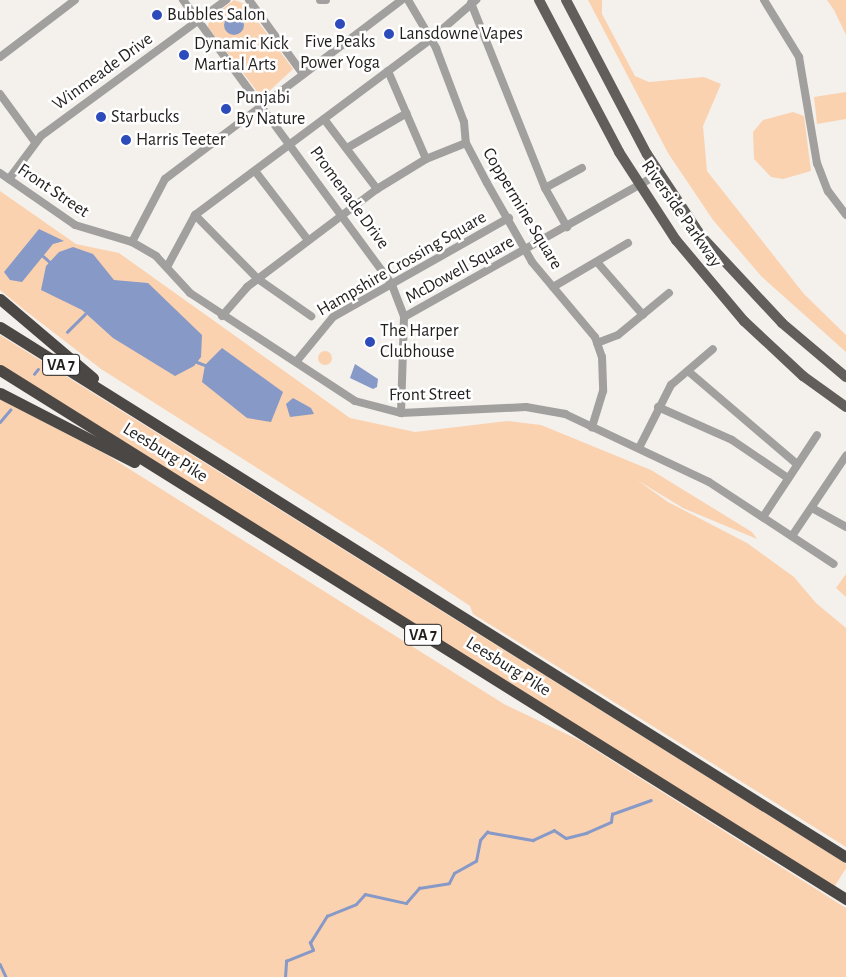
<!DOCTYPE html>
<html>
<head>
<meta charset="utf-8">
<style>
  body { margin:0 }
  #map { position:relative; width:846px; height:977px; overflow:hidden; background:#f4f0ec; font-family:"Alegreya Sans",sans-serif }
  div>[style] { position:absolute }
  .green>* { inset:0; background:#fbd2b0; transform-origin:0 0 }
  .round { border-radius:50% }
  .water>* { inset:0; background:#8799c7 }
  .stream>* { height:2.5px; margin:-1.25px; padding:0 1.25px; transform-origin:1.25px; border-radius:1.25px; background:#8799c7 }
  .minor>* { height:8px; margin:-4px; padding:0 4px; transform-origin:4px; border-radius:4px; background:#a1a09e }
  .major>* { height:10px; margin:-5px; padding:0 5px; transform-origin:5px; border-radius:5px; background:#615e5b }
  .highway>* { height:11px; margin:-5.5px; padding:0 5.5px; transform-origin:5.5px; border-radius:5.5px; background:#4a4744 }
  .dots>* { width:14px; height:14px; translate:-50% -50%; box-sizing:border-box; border:2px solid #fff; border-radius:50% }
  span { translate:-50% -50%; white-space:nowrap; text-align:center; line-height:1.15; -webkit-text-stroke:5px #fff; paint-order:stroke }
  .shield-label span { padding:1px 4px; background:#fff; border:1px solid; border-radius:4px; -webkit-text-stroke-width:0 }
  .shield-label { font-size:16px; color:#211f1e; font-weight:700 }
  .poi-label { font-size:18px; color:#211f1e }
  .left { translate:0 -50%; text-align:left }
  .street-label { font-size:18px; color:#211f1e }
</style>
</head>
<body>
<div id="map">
  <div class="green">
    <div style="clip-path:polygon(234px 0,245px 4px,293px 69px,265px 95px,259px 94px,208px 27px,209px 19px)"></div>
    <div style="clip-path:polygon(588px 0,602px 0,602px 14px,635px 76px,649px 82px,704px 77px,721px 84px,703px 126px,707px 171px,804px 294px,846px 335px,846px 352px,762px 277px,713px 220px,668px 153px)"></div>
    <div style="clip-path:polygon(827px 0,846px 0,846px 35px,834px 10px)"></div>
    <div style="clip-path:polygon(846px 92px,846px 119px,817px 124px,814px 97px)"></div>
    <div style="clip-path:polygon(793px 112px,804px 116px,811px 171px,783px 179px,771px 177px,754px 159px,753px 132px,763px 120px)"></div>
    <div style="clip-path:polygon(0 191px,76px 244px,119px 253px,350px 418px,415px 432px,507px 421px,541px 425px,651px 470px,752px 532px,757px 539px,683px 508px,637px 480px,668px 502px,747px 543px,794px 577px,816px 603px,846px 628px,846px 847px,473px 614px,470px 606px,374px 542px,101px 369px,27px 312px,0 290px)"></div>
    <div style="left:0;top:335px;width:1000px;height:26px;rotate:32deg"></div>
    <div class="round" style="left:318px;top:351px;width:14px;height:14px"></div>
    <div style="clip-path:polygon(0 399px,107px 455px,504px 704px,581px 741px,846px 908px,846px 977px,0 977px)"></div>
    <div style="clip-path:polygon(846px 574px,846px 597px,836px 588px)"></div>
  </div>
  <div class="water">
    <div class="round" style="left:224px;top:15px;width:20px;height:20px"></div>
    <div style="clip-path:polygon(39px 229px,64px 241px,53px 244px,22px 282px,10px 280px,4px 272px)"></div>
    <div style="clip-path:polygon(73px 247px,93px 254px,114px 280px,148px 283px,202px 335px,201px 357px,194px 366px,175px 376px,113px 338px,82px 310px,41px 290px,46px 266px,59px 252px)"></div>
    <div style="clip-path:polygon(222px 348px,283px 392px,271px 422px,247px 418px,202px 382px,205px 365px)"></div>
    <div style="clip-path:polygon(355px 364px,378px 379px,377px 387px,373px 389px,350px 378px)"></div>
    <div style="clip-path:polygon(293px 398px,311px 408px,314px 414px,290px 417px,286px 404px)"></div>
  </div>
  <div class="stream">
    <div style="left:43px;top:256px;width:9px;rotate:41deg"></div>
    <div style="left:67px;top:332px;width:25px;rotate:-45deg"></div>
    <div style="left:197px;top:362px;width:9px;rotate:21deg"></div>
    <div style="left:34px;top:374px;width:6px;rotate:-51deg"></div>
    <div style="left:0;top:422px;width:16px;rotate:-50deg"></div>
    <div style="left:0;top:964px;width:14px;rotate:65deg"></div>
    <div style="left:285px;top:977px;width:16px;rotate:-86deg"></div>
    <div style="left:286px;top:961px;width:29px;rotate:-22deg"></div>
    <div style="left:313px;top:950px;width:8px;rotate:-113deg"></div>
    <div style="left:310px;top:943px;width:32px;rotate:-58deg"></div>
    <div style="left:327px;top:916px;width:31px;rotate:-22deg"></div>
    <div style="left:356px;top:904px;width:13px;rotate:-48deg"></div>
    <div style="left:365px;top:894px;width:42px;rotate:12.4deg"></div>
    <div style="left:406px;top:903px;width:20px;rotate:-49deg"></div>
    <div style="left:419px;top:888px;width:30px;rotate:-9deg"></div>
    <div style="left:449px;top:883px;width:11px;rotate:-63deg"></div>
    <div style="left:454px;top:873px;width:25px;rotate:-29deg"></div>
    <div style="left:476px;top:861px;width:21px;rotate:-79deg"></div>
    <div style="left:480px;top:840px;width:11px;rotate:-49deg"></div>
    <div style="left:487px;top:832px;width:47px;rotate:9.9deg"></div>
    <div style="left:533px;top:840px;width:23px;rotate:-25deg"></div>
    <div style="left:554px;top:830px;width:14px;rotate:34deg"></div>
    <div style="left:566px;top:838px;width:21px;rotate:-14deg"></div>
    <div style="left:586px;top:833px;width:27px;rotate:-24deg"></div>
    <div style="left:611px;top:822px;width:8px;rotate:-83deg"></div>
    <div style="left:612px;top:814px;width:41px;rotate:-19.7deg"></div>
  </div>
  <div class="minor">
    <div style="left:183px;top:0;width:353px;rotate:53.7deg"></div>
    <div style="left:392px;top:285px;width:34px;rotate:69deg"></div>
    <div style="left:404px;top:317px;width:96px;rotate:91.8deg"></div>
    <div style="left:249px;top:0;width:92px;rotate:53.9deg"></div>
    <div style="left:320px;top:0;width:6px"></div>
    <div style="left:408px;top:0;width:56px;rotate:59.7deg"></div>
    <div style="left:436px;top:48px;width:79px;rotate:69.3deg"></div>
    <div style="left:464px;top:122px;width:21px;rotate:85deg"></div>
    <div style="left:466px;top:143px;width:45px;rotate:62.3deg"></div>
    <div style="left:487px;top:183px;width:91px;rotate:60.3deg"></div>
    <div style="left:532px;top:262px;width:98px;rotate:50deg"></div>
    <div style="left:595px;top:337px;width:21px;rotate:71deg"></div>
    <div style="left:602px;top:357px;width:34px;rotate:88deg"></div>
    <div style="left:603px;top:391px;width:38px;rotate:107deg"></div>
    <div style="left:764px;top:0;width:67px;rotate:58.4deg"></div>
    <div style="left:799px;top:57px;width:108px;rotate:80.4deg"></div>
    <div style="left:817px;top:163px;width:30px;rotate:69deg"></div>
    <div style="left:828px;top:191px;width:30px;rotate:53deg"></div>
    <div style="left:471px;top:3px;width:199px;rotate:68.2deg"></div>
    <div style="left:545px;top:188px;width:45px;rotate:60.6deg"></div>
    <div style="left:0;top:57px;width:94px;rotate:-37.2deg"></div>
    <div style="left:388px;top:71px;width:96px;rotate:66.6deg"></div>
    <div style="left:0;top:94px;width:59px;rotate:53.9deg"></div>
    <div style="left:324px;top:119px;width:88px;rotate:52.9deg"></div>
    <div style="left:347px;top:148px;width:69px;rotate:-30.3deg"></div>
    <div style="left:255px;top:171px;width:87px;rotate:52.5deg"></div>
    <div style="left:0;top:173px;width:91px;rotate:34.7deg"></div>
    <div style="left:75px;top:225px;width:59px;rotate:16.6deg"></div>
    <div style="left:132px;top:242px;width:28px;rotate:30deg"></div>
    <div style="left:156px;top:256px;width:50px;rotate:47.4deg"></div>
    <div style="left:190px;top:293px;width:197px;rotate:33.2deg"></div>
    <div style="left:355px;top:401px;width:48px;rotate:14.6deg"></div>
    <div style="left:401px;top:413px;width:125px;rotate:-2.7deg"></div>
    <div style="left:526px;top:407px;width:40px;rotate:10deg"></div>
    <div style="left:565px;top:414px;width:159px;rotate:25.3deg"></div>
    <div style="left:709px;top:482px;width:149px;rotate:33.3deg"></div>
    <div style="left:9px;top:179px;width:54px;rotate:-53.3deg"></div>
    <div style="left:41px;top:136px;width:230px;rotate:-36.3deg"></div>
    <div style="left:545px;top:188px;width:42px;rotate:-28.4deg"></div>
    <div style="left:195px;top:215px;width:90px;rotate:45.5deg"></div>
    <div style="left:258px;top:279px;width:65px;rotate:34.9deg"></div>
    <div style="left:132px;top:242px;width:71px;rotate:-62.4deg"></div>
    <div style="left:165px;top:179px;width:297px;rotate:-37.1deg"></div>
    <div style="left:597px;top:262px;width:70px;rotate:49deg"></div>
    <div style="left:167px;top:267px;width:59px;rotate:-61.7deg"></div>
    <div style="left:195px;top:215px;width:294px;rotate:-36.7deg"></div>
    <div style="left:431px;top:39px;width:60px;rotate:-40.9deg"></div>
    <div style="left:553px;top:287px;width:87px;rotate:-30.4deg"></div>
    <div style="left:222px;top:316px;width:38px;rotate:-49deg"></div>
    <div style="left:247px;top:287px;width:163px;rotate:-37deg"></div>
    <div style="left:377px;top:189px;width:57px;rotate:-31.5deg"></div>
    <div style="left:426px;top:159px;width:43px;rotate:-21.8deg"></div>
    <div style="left:404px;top:317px;width:292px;rotate:-29.3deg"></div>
    <div style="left:597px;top:343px;width:22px;rotate:-21deg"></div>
    <div style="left:618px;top:335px;width:66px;rotate:-39.5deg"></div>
    <div style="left:296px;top:362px;width:58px;rotate:-50.6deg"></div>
    <div style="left:333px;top:317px;width:202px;rotate:-29.4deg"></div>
    <div style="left:688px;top:371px;width:143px;rotate:40.5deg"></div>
    <div style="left:658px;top:407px;width:81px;rotate:24deg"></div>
    <div style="left:732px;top:440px;width:68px;rotate:34.2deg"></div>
    <div style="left:639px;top:448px;width:71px;rotate:-63.1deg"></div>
    <div style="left:671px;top:385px;width:55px;rotate:-40.6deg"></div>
    <div style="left:812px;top:508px;width:39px;rotate:29deg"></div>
    <div style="left:763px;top:517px;width:98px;rotate:-56.6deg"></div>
    <div style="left:792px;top:536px;width:97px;rotate:-56deg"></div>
  </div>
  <div class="major">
    <div style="left:539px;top:0;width:172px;rotate:62.2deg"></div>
    <div style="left:619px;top:152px;width:105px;rotate:57.1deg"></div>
    <div style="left:676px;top:240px;width:106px;rotate:50deg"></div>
    <div style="left:744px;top:321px;width:81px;rotate:43deg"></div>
    <div style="left:803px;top:376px;width:53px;rotate:35.8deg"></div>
    <div style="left:566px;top:0;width:174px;rotate:62.3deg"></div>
    <div style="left:647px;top:154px;width:98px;rotate:56.6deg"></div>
    <div style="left:701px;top:236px;width:119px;rotate:47deg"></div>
    <div style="left:782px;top:323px;width:84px;rotate:40.2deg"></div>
  </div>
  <div class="highway">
    <div style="left:0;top:299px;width:122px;rotate:40.3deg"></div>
    <div style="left:0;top:327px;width:998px;rotate:32.07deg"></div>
    <div style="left:0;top:370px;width:998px;rotate:32.02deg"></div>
    <div style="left:0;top:393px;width:151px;rotate:27.2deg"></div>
  </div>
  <div class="dots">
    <div style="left:157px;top:15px;background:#2d4bbb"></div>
    <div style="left:340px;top:24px;background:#2d4bbb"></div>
    <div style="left:389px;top:34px;background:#2d4bbb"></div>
    <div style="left:184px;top:55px;background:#2d4bbb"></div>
    <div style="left:226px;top:109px;background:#2d4bbb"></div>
    <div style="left:101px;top:117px;background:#2d4bbb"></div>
    <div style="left:126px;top:140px;background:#2d4bbb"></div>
    <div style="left:370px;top:342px;background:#2d4bbb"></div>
  </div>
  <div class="shield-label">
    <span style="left:61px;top:365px">VA 7</span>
    <span style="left:423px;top:635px">VA 7</span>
  </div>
  <div class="poi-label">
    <span class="left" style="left:167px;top:15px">Bubbles Salon</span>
    <span class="left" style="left:399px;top:34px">Lansdowne Vapes</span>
    <span style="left:340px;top:53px">Five Peaks<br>Power Yoga</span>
    <span class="left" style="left:194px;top:55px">Dynamic Kick<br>Martial Arts</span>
    <span class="left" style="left:236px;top:109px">Punjabi<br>By Nature</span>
    <span class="left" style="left:111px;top:117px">Starbucks</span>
    <span class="left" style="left:136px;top:140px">Harris Teeter</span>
    <span class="left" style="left:380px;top:342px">The Harper<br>Clubhouse</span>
  </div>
  <div class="street-label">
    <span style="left:103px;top:72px;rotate:-36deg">Winmeade Drive</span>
    <span style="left:53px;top:191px;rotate:34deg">Front Street</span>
    <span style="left:349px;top:198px;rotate:54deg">Promenade Drive</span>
    <span style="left:522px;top:209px;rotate:59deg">Coppermine Square</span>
    <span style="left:681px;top:214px;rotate:55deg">Riverside Parkway</span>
    <span style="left:402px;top:264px;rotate:-30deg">Hampshire Crossing Square</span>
    <span style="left:460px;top:270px;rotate:-29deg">McDowell Square</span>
    <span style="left:430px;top:395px;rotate:-1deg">Front Street</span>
    <span style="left:165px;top:453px;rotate:32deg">Leesburg Pike</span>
    <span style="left:508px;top:667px;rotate:32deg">Leesburg Pike</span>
  </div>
</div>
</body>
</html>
